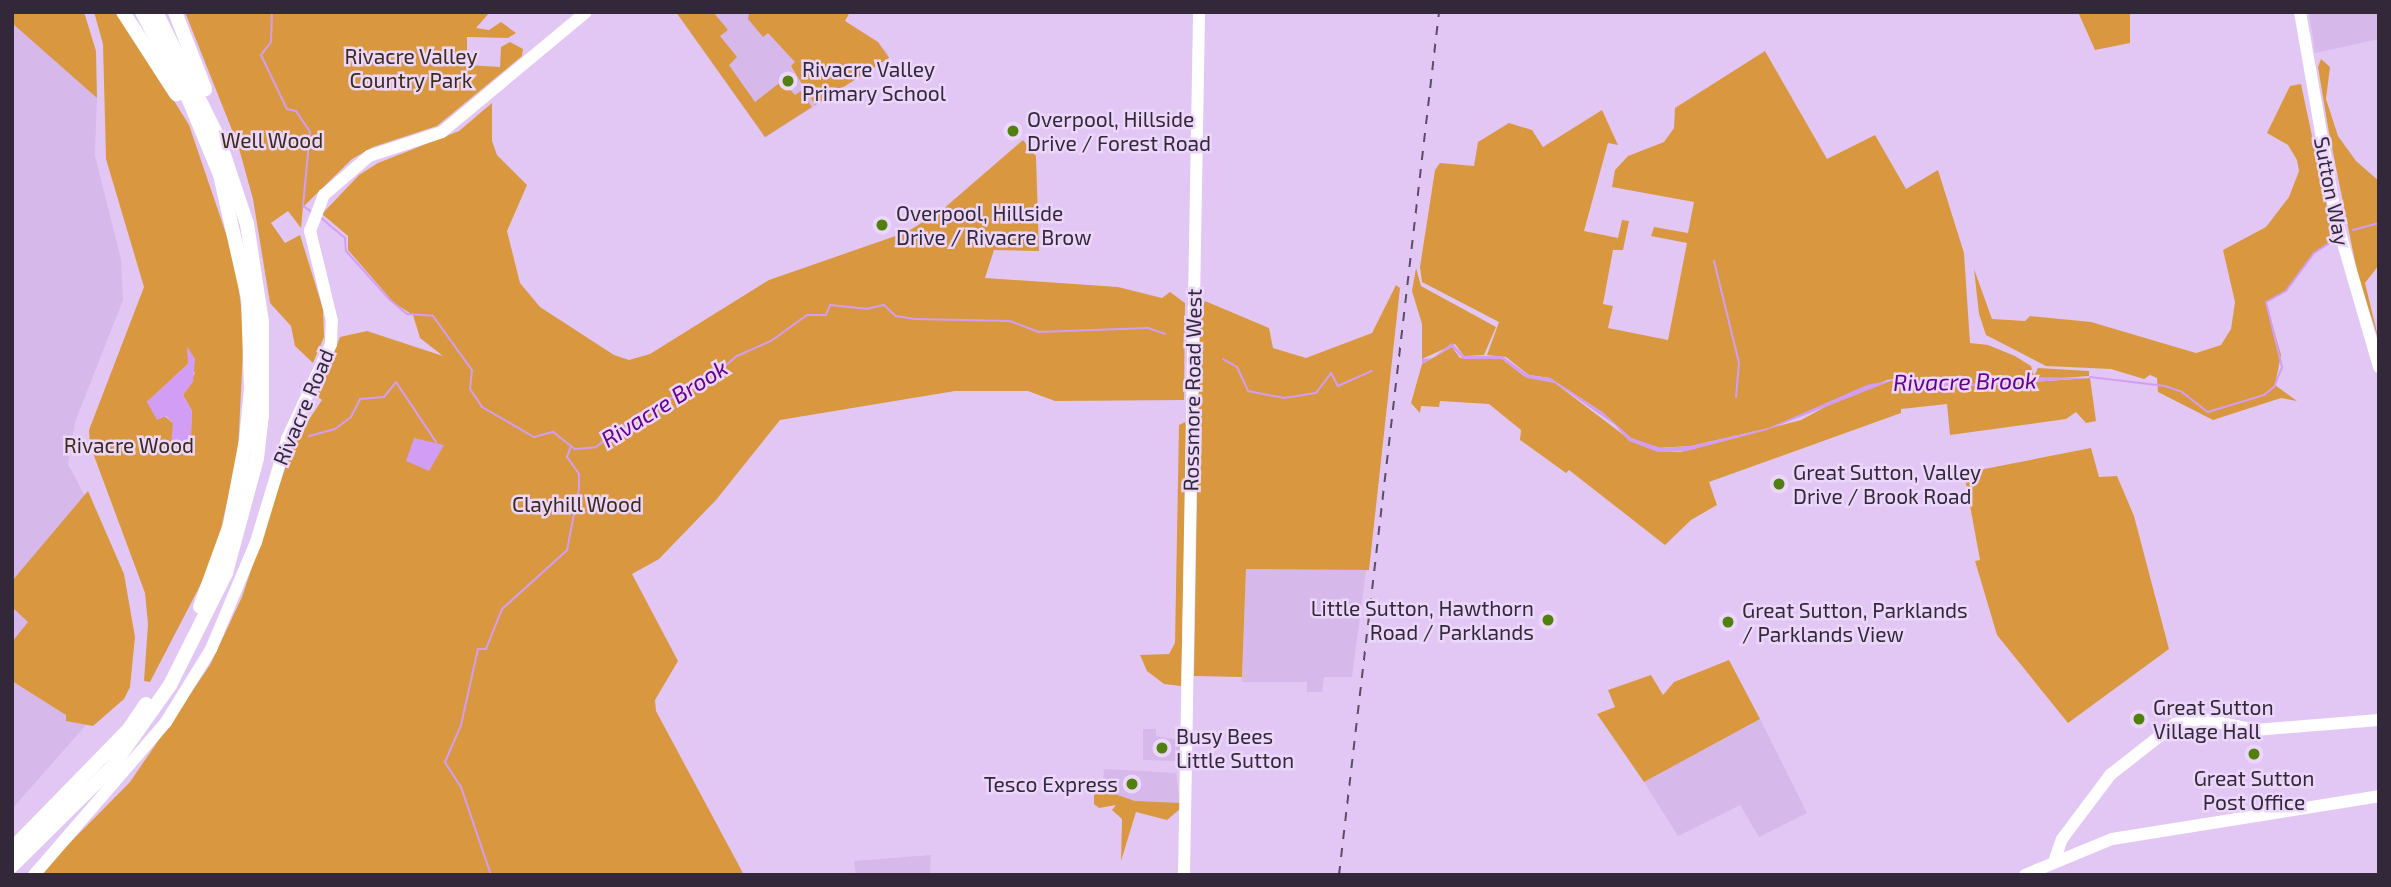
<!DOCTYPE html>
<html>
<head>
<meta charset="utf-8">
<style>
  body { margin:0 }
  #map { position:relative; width:2391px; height:887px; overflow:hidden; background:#e2c7f5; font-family:"Exo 2",sans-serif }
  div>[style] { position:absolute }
  .built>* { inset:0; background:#d6b8ea }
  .green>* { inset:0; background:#d9983f }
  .water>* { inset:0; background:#d29ef5 }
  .stream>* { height:2px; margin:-1px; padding:0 1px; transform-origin:1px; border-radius:1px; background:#d29ef5 }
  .major>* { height:12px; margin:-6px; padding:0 6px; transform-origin:6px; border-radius:6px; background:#fff }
  .highway>* { height:14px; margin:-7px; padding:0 7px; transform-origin:7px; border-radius:7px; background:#fff }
  .rail>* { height:2px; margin-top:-1px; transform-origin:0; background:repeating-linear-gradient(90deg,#5b4d65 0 9px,transparent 0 18px) }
  .dots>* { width:19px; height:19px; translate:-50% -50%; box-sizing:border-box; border:4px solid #ecd7fb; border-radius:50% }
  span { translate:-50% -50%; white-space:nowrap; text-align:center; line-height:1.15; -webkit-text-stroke:5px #ecd7fb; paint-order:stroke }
  .park-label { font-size:21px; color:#3b2b18 }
  .poi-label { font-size:21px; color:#322839 }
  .left { translate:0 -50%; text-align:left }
  .right { translate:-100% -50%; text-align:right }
  .street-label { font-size:21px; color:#322839 }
  .water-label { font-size:23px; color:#65008e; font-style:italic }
  .frame { position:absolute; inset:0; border:14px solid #322839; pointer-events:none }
</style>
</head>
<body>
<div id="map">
  <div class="built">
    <div style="clip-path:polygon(676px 12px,848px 12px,845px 21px,887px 51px,889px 58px,765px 138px)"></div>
    <div style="clip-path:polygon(2309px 12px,2379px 12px,2379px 39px,2315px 53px)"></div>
    <div style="clip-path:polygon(12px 21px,97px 94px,95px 156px,121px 259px,123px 300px,75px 422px,68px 464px,112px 547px,131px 674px,12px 809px)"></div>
    <div style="clip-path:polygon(1246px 569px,1366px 570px,1352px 677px,1324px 677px,1322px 692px,1307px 692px,1307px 682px,1242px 682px)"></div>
    <div style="clip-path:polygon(1760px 719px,1807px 813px,1759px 837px,1740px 805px,1678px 836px,1644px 782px)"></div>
    <div style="clip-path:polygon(1143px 729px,1156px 729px,1156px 736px,1181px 740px,1180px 755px,1175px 761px,1143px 760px)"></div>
    <div style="clip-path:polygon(1104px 769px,1176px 773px,1180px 803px,1132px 803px,1102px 796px)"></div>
    <div style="clip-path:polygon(931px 855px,930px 875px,856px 875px,854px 861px)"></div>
  </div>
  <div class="green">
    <div style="clip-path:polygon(12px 12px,84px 12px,96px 51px,97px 98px,12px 23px)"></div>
    <div style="clip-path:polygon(evenodd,94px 12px,119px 12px,189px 125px,235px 260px,244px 329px,238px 452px,221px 529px,203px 580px,150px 682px,144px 681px,148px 624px,145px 593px,90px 445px,89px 430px,144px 287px,106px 159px,103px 44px,94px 12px,188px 364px,195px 373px,183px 395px,192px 411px,190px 446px,178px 442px,173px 423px,147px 402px,188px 364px)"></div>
    <div style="clip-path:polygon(185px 12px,490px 12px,476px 28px,489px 30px,501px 22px,516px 33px,508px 38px,467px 37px,467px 65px,500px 67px,501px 47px,510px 42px,523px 49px,522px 56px,437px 126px,373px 147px,352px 159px,303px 207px,301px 228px,288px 211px,271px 223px,285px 243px,300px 235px,323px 309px,324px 337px,313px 363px,295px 346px,291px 326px,270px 303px,253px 199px,238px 145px)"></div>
    <div style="clip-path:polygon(676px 12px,714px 13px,728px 30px,720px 36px,737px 57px,729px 65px,755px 102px,782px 81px,795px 95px,801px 91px,812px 107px,765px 137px)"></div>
    <div style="clip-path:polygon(749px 12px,850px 12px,845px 21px,878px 42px,889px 58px,815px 105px,791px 66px,795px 62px,768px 33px,763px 37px,748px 19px)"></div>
    <div style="clip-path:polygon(2078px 12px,2130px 12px,2130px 43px,2095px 50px)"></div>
    <div style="clip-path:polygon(1765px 51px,1827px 159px,1875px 135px,1906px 189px,1938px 170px,1964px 253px,1970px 343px,1988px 345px,2015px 356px,2031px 366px,2034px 376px,2038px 368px,2089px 371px,2089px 376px,1960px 385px,1917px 380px,1913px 376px,1887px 380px,1769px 428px,1691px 446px,1657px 448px,1631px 438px,1602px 412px,1550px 378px,1529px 375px,1506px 357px,1487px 355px,1499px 322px,1422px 282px,1420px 267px,1435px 170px,1440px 163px,1474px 166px,1478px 142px,1509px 123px,1532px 130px,1543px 147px,1602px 110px,1618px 145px,1608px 143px,1584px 231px,1618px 238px,1622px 220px,1629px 221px,1623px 250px,1613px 250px,1603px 304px,1613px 306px,1608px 328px,1668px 340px,1687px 243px,1651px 236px,1654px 227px,1688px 233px,1694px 202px,1612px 187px,1615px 170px,1628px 156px,1664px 142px,1674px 128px,1675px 108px)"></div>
    <div style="clip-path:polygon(2321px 59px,2330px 67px,2326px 99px,2338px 136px,2356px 161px,2379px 181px,2379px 265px,2365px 283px,2379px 341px,2358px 276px,2329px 133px,2318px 67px)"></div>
    <div style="clip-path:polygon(2301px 84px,2334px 240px,2314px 253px,2286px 291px,2266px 302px,2281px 355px,2275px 385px,2297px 401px,2281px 398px,2213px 420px,2158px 392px,2157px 378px,2150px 375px,2144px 379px,2111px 369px,2046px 366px,1986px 335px,1979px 314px,1974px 269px,1992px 319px,2025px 321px,2030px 316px,2091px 322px,2196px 353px,2221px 345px,2231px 329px,2235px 302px,2223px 250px,2266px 227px,2289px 197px,2299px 171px,2297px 160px,2288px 145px,2267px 133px,2290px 86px)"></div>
    <div style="clip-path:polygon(492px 103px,492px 141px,497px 155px,527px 185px,507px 231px,520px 283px,540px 307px,614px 355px,629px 360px,650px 354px,769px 280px,907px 232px,942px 210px,1023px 140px,1036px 156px,1039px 251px,994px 250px,985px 278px,1118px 287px,1162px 298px,1170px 292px,1185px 303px,1184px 400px,1055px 401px,1028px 391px,955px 391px,780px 420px,716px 500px,659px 559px,632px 574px,678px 661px,655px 700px,656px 711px,744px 875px,38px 875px,130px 782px,210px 665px,242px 597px,294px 442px,322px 400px,317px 396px,340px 337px,367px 331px,443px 356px,420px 338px,413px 315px,394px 303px,348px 250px,348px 236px,322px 214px,359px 175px,378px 163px,459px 131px)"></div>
    <div style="clip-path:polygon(1416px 268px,1421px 286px,1496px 327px,1484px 355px,1464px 356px,1455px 344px,1422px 359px,1422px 324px,1412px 291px)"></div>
    <div style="clip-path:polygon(1396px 285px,1400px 288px,1369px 570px,1246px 569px,1242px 677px,1194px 676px,1200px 313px,1205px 301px,1269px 328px,1273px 348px,1306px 358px,1372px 333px)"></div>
    <div style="clip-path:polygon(1452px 347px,1460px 358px,1502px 359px,1524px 376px,1555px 383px,1625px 436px,1656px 451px,1680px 452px,1801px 420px,1847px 395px,1891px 381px,1960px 387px,2090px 378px,2096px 421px,2086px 423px,2076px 412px,2066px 419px,1950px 435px,1947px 404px,1901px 409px,1901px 413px,1709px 482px,1717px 505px,1691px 520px,1665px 545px,1569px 470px,1566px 473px,1520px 440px,1521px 430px,1489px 404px,1440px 401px,1439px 407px,1421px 406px,1420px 413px,1411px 403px,1422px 364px)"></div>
    <div style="clip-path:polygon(1185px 422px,1187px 428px,1181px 686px,1164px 684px,1147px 671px,1140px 655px,1169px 654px,1175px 643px,1179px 425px)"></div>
    <div style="clip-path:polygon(2091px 448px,2099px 477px,2117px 476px,2134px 516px,2169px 649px,2068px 723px,1997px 635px,1975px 561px,1980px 560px,1964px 473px)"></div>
    <div style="clip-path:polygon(88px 491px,124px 574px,135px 637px,130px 687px,124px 699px,93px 726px,66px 721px,66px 715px,12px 681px,12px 642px,28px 622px,12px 607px,12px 581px)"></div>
    <div style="clip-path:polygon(1729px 660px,1760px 719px,1644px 782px,1597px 714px,1615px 707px,1608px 690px,1651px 675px,1663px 695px,1674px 682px)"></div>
    <div style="clip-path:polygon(1103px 790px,1135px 801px,1180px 803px,1180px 809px,1167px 820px,1136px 812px,1121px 861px,1122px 819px,1112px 810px,1116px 805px,1099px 808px,1094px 804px,1094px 795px)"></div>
  </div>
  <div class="water">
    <div style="clip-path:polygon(1452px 343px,1464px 356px,1502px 356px,1529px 375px,1550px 378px,1602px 412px,1631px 438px,1661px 448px,1691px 446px,1769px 428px,1867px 385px,1913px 376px,1917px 380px,1960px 385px,2038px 377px,2090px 378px,1960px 387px,1891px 381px,1767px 430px,1687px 451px,1658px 452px,1629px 441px,1615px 425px,1555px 383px,1527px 378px,1502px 359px,1463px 359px,1452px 347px,1422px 364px,1422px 359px,1433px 358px)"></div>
    <div style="clip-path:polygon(187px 346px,195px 359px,193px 382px,183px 395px,192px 411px,191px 446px,171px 444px,173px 423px,166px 416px,157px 420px,147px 402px,188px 364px)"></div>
    <div style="clip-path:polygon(414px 438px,444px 445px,429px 471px,406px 461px)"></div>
  </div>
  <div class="stream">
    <div style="left:272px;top:12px;width:30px;rotate:92deg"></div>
    <div style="left:271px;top:42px;width:16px;rotate:128deg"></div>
    <div style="left:261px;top:55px;width:60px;rotate:64.3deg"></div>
    <div style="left:287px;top:109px;width:9px;rotate:13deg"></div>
    <div style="left:296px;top:111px;width:25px;rotate:56deg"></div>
    <div style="left:310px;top:132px;width:74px;rotate:95.4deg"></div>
    <div style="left:303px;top:206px;width:11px;rotate:34deg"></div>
    <div style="left:320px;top:217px;width:33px;rotate:40deg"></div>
    <div style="left:345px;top:238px;width:13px;rotate:86deg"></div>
    <div style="left:346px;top:251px;width:64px;rotate:48.1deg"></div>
    <div style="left:389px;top:299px;width:23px;rotate:40deg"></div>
    <div style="left:407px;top:314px;width:26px;rotate:4deg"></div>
    <div style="left:433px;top:316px;width:67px;rotate:54.2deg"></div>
    <div style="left:472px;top:370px;width:19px;rotate:96deg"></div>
    <div style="left:470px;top:389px;width:22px;rotate:56deg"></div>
    <div style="left:482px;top:407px;width:60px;rotate:30deg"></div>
    <div style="left:534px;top:437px;width:20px;rotate:-15deg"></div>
    <div style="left:553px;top:432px;width:28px;rotate:38deg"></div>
    <div style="left:575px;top:449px;width:21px;rotate:-5deg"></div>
    <div style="left:596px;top:447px;width:53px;rotate:-38.2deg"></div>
    <div style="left:638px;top:414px;width:79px;rotate:-25.6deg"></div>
    <div style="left:709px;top:380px;width:37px;rotate:-41deg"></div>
    <div style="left:737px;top:356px;width:37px;rotate:-24deg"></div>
    <div style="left:771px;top:341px;width:44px;rotate:-35.8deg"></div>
    <div style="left:807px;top:315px;width:19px"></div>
    <div style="left:826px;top:315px;width:11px;rotate:-68deg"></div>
    <div style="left:830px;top:305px;width:36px;rotate:6deg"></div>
    <div style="left:866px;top:309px;width:18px;rotate:-13deg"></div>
    <div style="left:884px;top:305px;width:16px;rotate:43deg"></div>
    <div style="left:896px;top:316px;width:19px;rotate:9deg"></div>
    <div style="left:915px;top:319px;width:95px;rotate:1.2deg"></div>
    <div style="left:1010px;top:321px;width:30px;rotate:21deg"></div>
    <div style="left:1038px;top:332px;width:110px;rotate:-2.1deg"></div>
    <div style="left:1148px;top:328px;width:18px;rotate:19deg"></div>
    <div style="left:2353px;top:230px;width:27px;rotate:-15deg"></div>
    <div style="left:1714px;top:261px;width:105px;rotate:76.2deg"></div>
    <div style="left:1739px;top:363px;width:34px;rotate:95deg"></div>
    <div style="left:1223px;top:359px;width:16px;rotate:30deg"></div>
    <div style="left:1237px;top:367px;width:26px;rotate:65deg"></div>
    <div style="left:1248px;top:391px;width:37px;rotate:11deg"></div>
    <div style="left:1284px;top:398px;width:32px;rotate:-9deg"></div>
    <div style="left:1316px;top:393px;width:25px;rotate:-53deg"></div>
    <div style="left:1331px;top:373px;width:15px;rotate:62deg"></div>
    <div style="left:1338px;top:386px;width:37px;rotate:-24deg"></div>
    <div style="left:2090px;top:377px;width:76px;rotate:6.8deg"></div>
    <div style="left:2165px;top:386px;width:18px;rotate:19deg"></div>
    <div style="left:2182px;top:392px;width:33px;rotate:38deg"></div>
    <div style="left:2208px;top:412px;width:59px;rotate:-16.9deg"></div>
    <div style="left:2264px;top:395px;width:13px;rotate:-39deg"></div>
    <div style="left:2274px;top:387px;width:22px;rotate:-68deg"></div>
    <div style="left:2282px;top:367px;width:67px;rotate:-103.8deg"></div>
    <div style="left:2266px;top:302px;width:23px;rotate:-29deg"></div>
    <div style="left:2286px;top:291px;width:47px;rotate:-53.6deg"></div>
    <div style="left:2314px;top:253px;width:24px;rotate:-33deg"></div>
    <div style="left:309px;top:436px;width:27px;rotate:-15deg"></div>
    <div style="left:335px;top:429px;width:20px;rotate:-37deg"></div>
    <div style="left:351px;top:417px;width:20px;rotate:-63deg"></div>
    <div style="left:360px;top:399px;width:24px;rotate:-5deg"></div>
    <div style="left:384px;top:397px;width:19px;rotate:-51deg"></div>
    <div style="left:396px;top:382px;width:72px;rotate:56.3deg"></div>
    <div style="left:491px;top:875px;width:93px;rotate:-108.8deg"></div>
    <div style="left:461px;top:787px;width:30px;rotate:-123deg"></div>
    <div style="left:445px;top:762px;width:40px;rotate:-66.6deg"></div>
    <div style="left:461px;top:725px;width:78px;rotate:-77.4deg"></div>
    <div style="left:478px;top:649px;width:8px"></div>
    <div style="left:486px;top:649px;width:43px;rotate:-68.2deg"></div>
    <div style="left:502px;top:609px;width:88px;rotate:-42.2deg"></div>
    <div style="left:567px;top:550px;width:62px;rotate:-78.9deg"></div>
    <div style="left:579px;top:489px;width:15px;rotate:-90deg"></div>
    <div style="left:579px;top:474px;width:21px;rotate:-125deg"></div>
    <div style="left:567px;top:457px;width:12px;rotate:-70deg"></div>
  </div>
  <div class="major">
    <div style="left:2300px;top:12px;width:210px;rotate:80.1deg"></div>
    <div style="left:2336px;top:219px;width:154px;rotate:73.8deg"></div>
    <div style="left:2055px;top:859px;width:21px;rotate:-71deg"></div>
    <div style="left:2062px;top:839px;width:80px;rotate:-53.1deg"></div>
    <div style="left:2110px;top:775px;width:83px;rotate:-38.1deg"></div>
    <div style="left:2175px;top:724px;width:27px;rotate:-10deg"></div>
    <div style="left:2202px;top:719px;width:54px;rotate:11.7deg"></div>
    <div style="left:2255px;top:730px;width:124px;rotate:-4.6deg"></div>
    <div style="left:34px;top:875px;width:202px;rotate:-49.2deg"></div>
    <div style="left:166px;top:722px;width:86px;rotate:-58.3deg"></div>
    <div style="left:211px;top:649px;width:116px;rotate:-67.2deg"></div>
    <div style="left:256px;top:542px;width:108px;rotate:-73.2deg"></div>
    <div style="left:287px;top:439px;width:105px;rotate:-65.1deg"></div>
    <div style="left:331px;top:344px;width:23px;rotate:-88deg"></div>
    <div style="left:332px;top:321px;width:93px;rotate:-103.7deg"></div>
    <div style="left:310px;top:231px;width:39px;rotate:-69deg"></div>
    <div style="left:324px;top:195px;width:60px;rotate:-40.9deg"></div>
    <div style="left:369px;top:156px;width:77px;rotate:-18.2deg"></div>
    <div style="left:442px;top:132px;width:187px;rotate:-39.8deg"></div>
    <div style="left:1184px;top:875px;width:863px;rotate:-89deg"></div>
    <div style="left:2025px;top:875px;width:94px;rotate:-22.5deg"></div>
    <div style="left:2112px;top:839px;width:270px;rotate:-9.1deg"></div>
  </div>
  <div class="highway">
    <div style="left:123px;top:12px;width:98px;rotate:57.1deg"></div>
    <div style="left:142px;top:12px;width:100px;rotate:61.9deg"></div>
    <div style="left:189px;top:100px;width:81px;rotate:67.5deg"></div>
    <div style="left:220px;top:175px;width:126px;rotate:77.2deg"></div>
    <div style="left:248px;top:298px;width:91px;rotate:88.1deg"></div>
    <div style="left:251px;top:389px;width:51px;rotate:95.6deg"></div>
    <div style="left:246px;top:440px;width:86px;rotate:100.7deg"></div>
    <div style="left:230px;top:525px;width:87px;rotate:110.1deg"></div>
    <div style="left:175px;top:12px;width:83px;rotate:68.7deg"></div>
    <div style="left:12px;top:849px;width:168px;rotate:-45.7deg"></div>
    <div style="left:129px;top:729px;width:30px;rotate:-56deg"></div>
    <div style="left:12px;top:866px;width:141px;rotate:-44.7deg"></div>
    <div style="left:112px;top:767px;width:100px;rotate:-54.7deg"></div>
    <div style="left:170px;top:685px;width:125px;rotate:-63.4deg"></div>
    <div style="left:226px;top:573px;width:119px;rotate:-74.9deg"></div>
    <div style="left:257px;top:458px;width:43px;rotate:-83.4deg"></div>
    <div style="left:262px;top:415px;width:93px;rotate:-90deg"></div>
    <div style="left:262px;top:322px;width:99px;rotate:-98.7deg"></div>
    <div style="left:247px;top:224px;width:92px;rotate:-108.4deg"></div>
    <div style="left:218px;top:137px;width:140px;rotate:-116.4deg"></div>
  </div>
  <div class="rail">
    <div style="left:1339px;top:875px;width:869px;rotate:-83.39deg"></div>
  </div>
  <div class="dots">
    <div style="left:788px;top:81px;background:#51800f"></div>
    <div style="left:1013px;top:131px;background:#51800f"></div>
    <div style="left:882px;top:225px;background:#51800f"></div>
    <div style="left:1779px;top:484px;background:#51800f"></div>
    <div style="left:1548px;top:620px;background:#51800f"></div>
    <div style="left:1728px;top:622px;background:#51800f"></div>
    <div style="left:2139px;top:719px;background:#51800f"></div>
    <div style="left:1162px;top:748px;background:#51800f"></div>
    <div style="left:2254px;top:754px;background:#51800f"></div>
    <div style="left:1132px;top:784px;background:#51800f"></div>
  </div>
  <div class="park-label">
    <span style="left:411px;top:68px">Rivacre Valley<br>Country Park</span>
    <span style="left:272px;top:140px">Well Wood</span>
    <span style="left:129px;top:445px">Rivacre Wood</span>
    <span style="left:577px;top:504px">Clayhill Wood</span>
  </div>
  <div class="poi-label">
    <span class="left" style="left:802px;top:81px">Rivacre Valley<br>Primary School</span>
    <span class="left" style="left:1027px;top:131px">Overpool, Hillside<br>Drive / Forest Road</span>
    <span class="left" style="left:896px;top:225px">Overpool, Hillside<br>Drive / Rivacre Brow</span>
    <span class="left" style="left:1793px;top:484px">Great Sutton, Valley<br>Drive / Brook Road</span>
    <span class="right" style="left:1534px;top:620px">Little Sutton, Hawthorn<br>Road / Parklands</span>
    <span class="left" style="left:1742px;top:622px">Great Sutton, Parklands<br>/ Parklands View</span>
    <span class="left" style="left:2153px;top:719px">Great Sutton<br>Village Hall</span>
    <span class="left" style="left:1176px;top:748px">Busy Bees<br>Little Sutton</span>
    <span style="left:2254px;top:790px">Great Sutton<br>Post Office</span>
    <span class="right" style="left:1118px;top:784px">Tesco Express</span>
  </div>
  <div class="street-label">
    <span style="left:2332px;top:191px;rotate:79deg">Sutton Way</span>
    <span style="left:1192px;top:390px;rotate:-89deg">Rossmore Road West</span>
    <span style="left:303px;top:407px;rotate:-67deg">Rivacre Road</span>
  </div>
  <div class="water-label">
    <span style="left:1965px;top:381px;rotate:-1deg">Rivacre Brook</span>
    <span style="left:664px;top:403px;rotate:-32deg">Rivacre Brook</span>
  </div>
  <div class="frame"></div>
</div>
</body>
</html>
